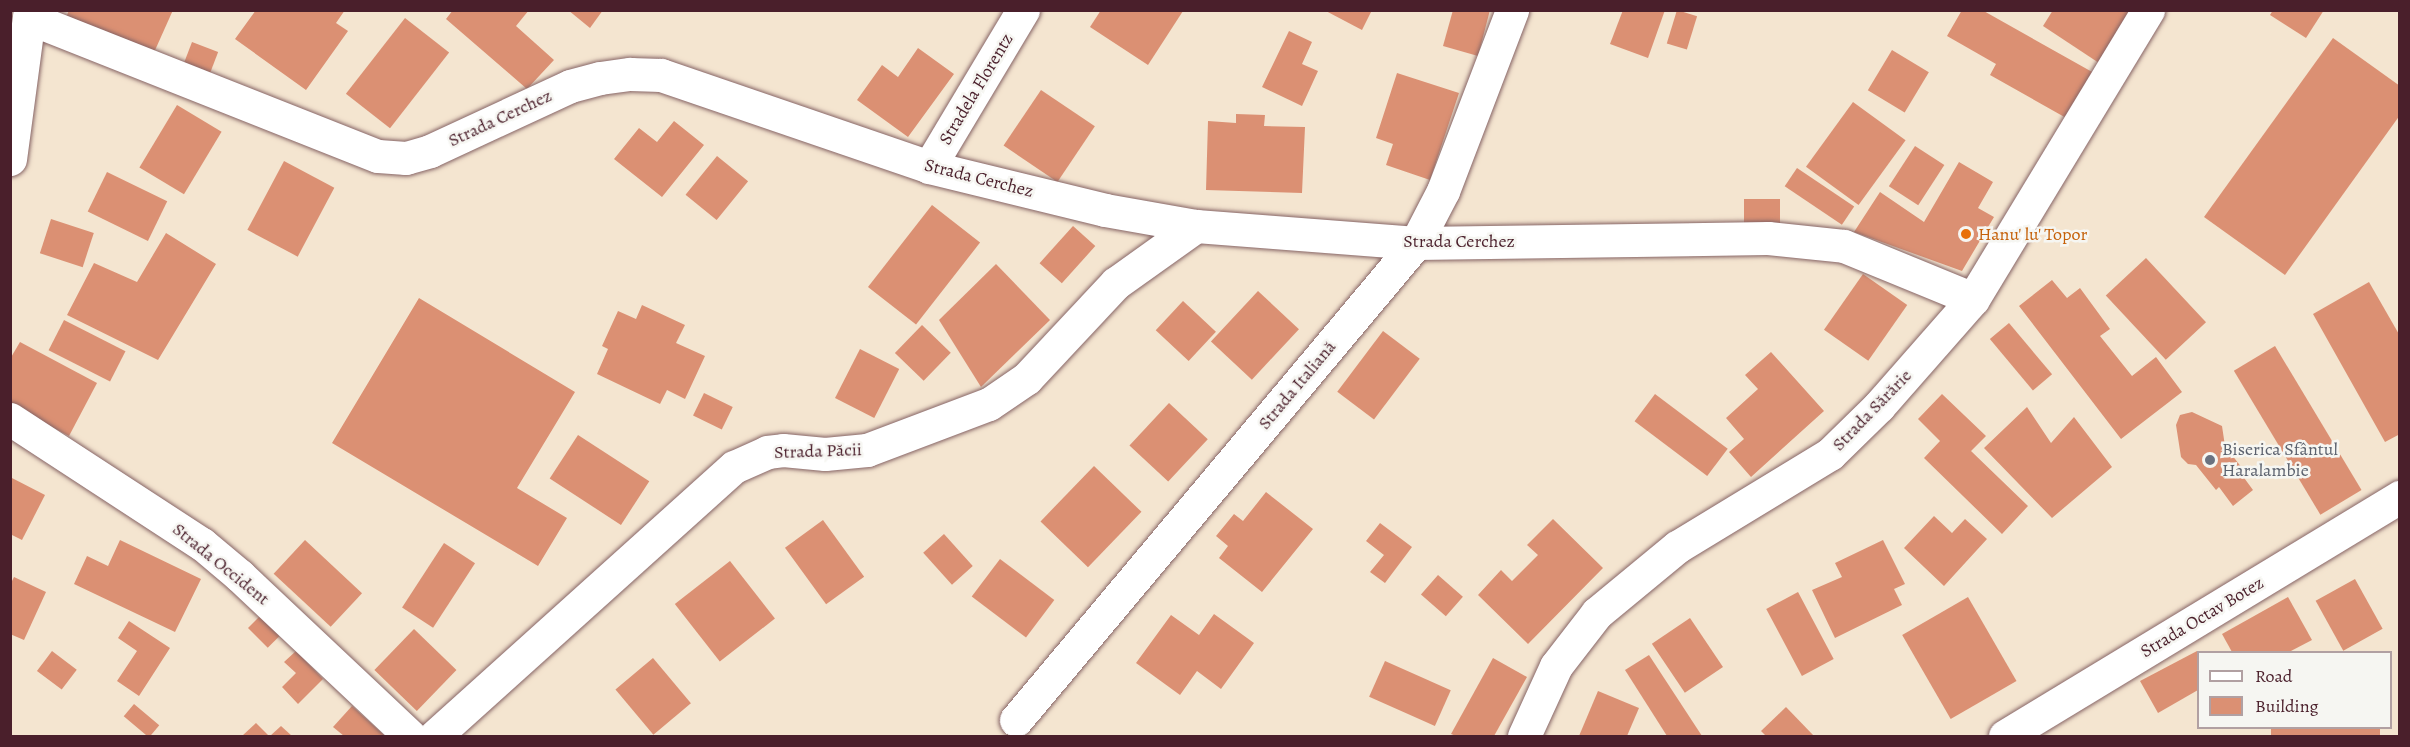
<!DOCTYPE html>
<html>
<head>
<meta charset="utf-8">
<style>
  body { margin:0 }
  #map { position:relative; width:2410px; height:747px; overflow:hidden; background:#f4e5d0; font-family:Alegreya,serif }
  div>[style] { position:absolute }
  .building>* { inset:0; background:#db9073; transform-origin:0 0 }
  .roads { filter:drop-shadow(0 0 2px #866465) drop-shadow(0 0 2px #866465) }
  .minor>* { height:33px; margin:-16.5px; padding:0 16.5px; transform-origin:16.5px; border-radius:16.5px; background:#fff }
  .dots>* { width:16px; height:16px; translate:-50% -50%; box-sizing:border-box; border:3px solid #f6f6f2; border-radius:50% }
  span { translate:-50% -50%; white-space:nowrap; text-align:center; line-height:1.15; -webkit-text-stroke:5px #f6f6f2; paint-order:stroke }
  .street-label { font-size:18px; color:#4a1f2b }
  .food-label { font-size:18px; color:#c56008 }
  .left { translate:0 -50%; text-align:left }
  .worship-label { font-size:18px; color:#5b616d }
  .frame { position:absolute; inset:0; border:12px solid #4a1f2b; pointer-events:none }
  .legend { position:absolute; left:2197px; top:651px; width:195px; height:78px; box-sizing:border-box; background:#f6f6f2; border:2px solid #b1a0a2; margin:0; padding:8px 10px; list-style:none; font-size:18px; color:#4a1f2b }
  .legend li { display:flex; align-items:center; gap:12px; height:30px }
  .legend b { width:30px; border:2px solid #b1a0a2 }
</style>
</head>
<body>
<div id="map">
  <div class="building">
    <div style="clip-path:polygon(69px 10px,173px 10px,152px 57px,66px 18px)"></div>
    <div style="clip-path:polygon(256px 10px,345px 10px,336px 23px,348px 31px,306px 90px,235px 39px)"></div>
    <div style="clip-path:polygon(453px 10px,529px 10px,516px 26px,554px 60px,527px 89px,446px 19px)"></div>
    <div style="clip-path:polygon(568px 10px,603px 10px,590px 28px)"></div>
    <div style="clip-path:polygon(1101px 10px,1182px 10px,1183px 11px,1148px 65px,1090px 27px)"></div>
    <div style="clip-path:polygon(1324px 10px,1372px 10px,1362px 30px)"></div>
    <div style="clip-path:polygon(1453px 10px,1490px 10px,1478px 56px,1443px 46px)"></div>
    <div style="clip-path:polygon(1623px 10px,1665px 10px,1648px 58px,1610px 44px)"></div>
    <div style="left:1677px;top:10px;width:21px;height:35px;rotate:17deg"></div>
    <div style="clip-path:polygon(1962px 10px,1982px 10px,2094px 73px,2068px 119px,1990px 75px,1996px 64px,1947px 36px)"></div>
    <div style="clip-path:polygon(2053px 10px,2134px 10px,2099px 63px,2043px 26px)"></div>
    <div style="clip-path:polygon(2273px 10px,2324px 10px,2306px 38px,2270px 15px)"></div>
    <div style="left:405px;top:18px;width:56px;height:96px;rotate:38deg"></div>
    <div style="clip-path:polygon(1289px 31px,1312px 42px,1302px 64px,1318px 71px,1302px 106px,1262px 87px)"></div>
    <div style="clip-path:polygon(2333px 38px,2400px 86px,2400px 115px,2285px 275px,2204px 217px)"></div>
    <div style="left:192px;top:42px;width:28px;height:24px;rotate:21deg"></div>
    <div style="clip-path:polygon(918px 48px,954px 74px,908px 137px,857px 100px,882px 65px,898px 77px)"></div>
    <div style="left:1892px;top:50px;width:43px;height:47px;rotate:31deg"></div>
    <div style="clip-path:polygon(1397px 73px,1459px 93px,1430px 180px,1386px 165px,1393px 144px,1376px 138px)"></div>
    <div style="left:1041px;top:90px;width:65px;height:67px;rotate:34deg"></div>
    <div style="left:1853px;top:102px;width:65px;height:80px;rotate:36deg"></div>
    <div style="left:177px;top:105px;width:52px;height:73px;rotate:31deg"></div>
    <div style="clip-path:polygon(1236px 114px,1265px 115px,1264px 126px,1305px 127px,1302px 193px,1206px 190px,1208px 121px,1236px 123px)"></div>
    <div style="clip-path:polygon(674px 121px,704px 145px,662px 197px,614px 159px,639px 128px,657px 142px)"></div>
    <div style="left:1915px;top:146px;width:35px;height:48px;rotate:33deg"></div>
    <div style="left:717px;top:156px;width:40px;height:50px;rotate:39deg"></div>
    <div style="left:284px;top:161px;width:57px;height:78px;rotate:28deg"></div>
    <div style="clip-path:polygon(1959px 162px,1993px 182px,1978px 208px,1994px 217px,1962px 271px,1854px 232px,1880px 192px,1924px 222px)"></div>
    <div style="left:1797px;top:168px;width:69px;height:22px;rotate:34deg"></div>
    <div style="left:107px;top:172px;width:67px;height:44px;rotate:26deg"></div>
    <div style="left:1744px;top:199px;width:36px;height:27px"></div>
    <div style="left:932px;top:205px;width:61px;height:104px;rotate:38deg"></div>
    <div style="left:51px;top:219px;width:45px;height:36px;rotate:18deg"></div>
    <div style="left:1073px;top:226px;width:30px;height:50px;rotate:42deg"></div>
    <div style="clip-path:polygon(166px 233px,216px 264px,158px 360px,67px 315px,94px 263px,137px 282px)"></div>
    <div style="left:2146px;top:258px;width:88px;height:55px;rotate:47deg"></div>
    <div style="clip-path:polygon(996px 264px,1050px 320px,981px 387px,939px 320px)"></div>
    <div style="left:1863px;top:274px;width:54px;height:68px;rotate:35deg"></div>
    <div style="clip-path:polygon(2052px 280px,2067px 298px,2080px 288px,2110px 329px,2100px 336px,2132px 376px,2156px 357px,2182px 392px,2121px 439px,2019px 306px)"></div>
    <div style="clip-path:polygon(2369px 282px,2400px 336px,2400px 434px,2385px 442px,2313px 314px)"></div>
    <div style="left:1258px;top:291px;width:56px;height:69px;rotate:43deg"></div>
    <div style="clip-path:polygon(419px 298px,575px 392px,517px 488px,567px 518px,538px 566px,332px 443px)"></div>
    <div style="left:1183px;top:301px;width:45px;height:40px;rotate:43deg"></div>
    <div style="clip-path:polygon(642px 305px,685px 325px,676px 343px,705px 356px,685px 399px,667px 390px,660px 404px,597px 374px,608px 349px,602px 346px,618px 311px,636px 319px)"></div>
    <div style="left:64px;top:320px;width:69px;height:34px;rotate:27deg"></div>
    <div style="left:2009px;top:323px;width:67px;height:25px;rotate:50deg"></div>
    <div style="left:922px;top:325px;width:40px;height:39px;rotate:44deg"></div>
    <div style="left:1383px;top:331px;width:46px;height:76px;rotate:37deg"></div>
    <div style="clip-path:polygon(20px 342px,97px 383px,69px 436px,10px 405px,10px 359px)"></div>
    <div style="left:2275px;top:346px;width:168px;height:48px;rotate:59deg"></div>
    <div style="left:860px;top:349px;width:44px;height:55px;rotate:27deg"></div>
    <div style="clip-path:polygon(1771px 352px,1824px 411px,1751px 477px,1729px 452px,1744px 439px,1726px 418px,1758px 389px,1745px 375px)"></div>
    <div style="left:704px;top:393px;width:32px;height:25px;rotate:26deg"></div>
    <div style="left:1655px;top:394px;width:91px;height:34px;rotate:37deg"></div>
    <div style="clip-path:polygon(1942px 394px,1986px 436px,1971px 451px,2028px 506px,2002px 534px,1924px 458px,1940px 441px,1918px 419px)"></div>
    <div style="left:1169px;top:403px;width:53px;height:58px;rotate:43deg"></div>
    <div style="clip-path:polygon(2027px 407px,2051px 443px,2074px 417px,2112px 467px,2052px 518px,1984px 448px)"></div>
    <div style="clip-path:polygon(2192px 412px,2222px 426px,2225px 446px,2242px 468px,2239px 471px,2253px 490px,2233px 506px,2219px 487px,2216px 490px,2196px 465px,2188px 464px,2181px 457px,2176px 425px,2180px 415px)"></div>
    <div style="left:578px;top:435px;width:85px;height:52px;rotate:33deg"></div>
    <div style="left:1094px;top:466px;width:66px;height:77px;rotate:44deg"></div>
    <div style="clip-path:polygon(10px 477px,45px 495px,22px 540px,10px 534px)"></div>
    <div style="clip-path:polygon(1266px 492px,1313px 529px,1262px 592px,1219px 558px,1228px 546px,1216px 536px,1234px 514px,1243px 521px)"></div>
    <div style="clip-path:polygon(1934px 516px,1952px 533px,1965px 519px,1987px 539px,1944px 586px,1904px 548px)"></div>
    <div style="clip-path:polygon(1553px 519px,1603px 568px,1528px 644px,1478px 595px,1501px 570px,1512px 581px,1538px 555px,1527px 545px)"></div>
    <div style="left:823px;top:520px;width:70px;height:47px;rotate:54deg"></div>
    <div style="clip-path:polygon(1380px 523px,1412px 547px,1385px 583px,1370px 572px,1384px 555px,1366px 541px)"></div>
    <div style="left:944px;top:534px;width:43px;height:28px;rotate:48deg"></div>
    <div style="clip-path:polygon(120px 540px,201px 579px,175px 632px,74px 584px,87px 556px,108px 566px)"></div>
    <div style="left:305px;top:540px;width:78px;height:46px;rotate:43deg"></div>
    <div style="clip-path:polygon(1883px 540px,1905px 584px,1894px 589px,1902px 605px,1835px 638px,1812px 590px,1842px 577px,1835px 563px)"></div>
    <div style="left:444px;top:543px;width:37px;height:77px;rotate:33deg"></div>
    <div style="left:1000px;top:559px;width:68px;height:47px;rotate:37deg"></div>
    <div style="left:730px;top:561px;width:73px;height:70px;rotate:52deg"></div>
    <div style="left:1438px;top:575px;width:33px;height:26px;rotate:41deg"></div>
    <div style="clip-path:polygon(14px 577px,46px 592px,24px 640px,10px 634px,10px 585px)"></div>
    <div style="left:2355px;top:579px;width:57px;height:45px;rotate:61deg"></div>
    <div style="left:1798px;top:592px;width:76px;height:36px;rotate:62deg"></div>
    <div style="left:1968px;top:597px;width:97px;height:76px;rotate:60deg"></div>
    <div style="clip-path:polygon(2288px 597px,2312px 640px,2289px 652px,2232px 652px,2222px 634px)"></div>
    <div style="clip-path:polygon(1214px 614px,1254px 643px,1221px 689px,1197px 671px,1180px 695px,1136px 663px,1171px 615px,1199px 635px)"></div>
    <div style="left:260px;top:616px;width:28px;height:17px;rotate:45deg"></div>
    <div style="left:1690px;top:618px;width:59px;height:46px;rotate:56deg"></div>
    <div style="clip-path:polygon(129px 621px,170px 648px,139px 696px,117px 681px,137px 651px,118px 638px)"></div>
    <div style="left:414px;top:629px;width:59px;height:57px;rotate:44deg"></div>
    <div style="left:52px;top:651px;width:31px;height:25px;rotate:37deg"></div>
    <div style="clip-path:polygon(296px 651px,323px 679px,298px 704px,282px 687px,296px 673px,284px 662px)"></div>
    <div style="clip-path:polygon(2197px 651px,2198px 690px,2158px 713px,2140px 681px)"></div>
    <div style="clip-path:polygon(1649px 655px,1702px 736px,1667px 736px,1625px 670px)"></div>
    <div style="left:653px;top:658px;width:59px;height:49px;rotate:50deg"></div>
    <div style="clip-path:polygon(1493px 658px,1527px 677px,1494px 736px,1456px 736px,1451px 734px)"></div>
    <div style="left:1385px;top:661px;width:72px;height:39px;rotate:24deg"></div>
    <div style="clip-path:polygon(1598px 691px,1639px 708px,1627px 736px,1579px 736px)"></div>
    <div style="left:134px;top:704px;width:33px;height:16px;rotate:40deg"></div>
    <div style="clip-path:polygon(352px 706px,385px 736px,344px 736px,333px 727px)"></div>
    <div style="clip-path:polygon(1786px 707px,1814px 736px,1766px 736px,1761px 731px)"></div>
    <div style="clip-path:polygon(256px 723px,269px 736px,242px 736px)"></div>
    <div style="clip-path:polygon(281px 726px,292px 736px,270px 736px)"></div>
    <div style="left:2271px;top:728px;width:109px;height:9px"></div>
  </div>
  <div class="roads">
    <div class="minor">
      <div style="left:29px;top:18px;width:375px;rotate:21.6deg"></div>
      <div style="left:378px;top:156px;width:28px;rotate:4deg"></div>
      <div style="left:406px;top:158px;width:25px;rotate:-16deg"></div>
      <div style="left:430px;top:151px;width:154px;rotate:-24.9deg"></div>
      <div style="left:570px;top:86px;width:31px;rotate:-15deg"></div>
      <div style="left:600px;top:78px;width:30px;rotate:-8deg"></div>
      <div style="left:630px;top:74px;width:31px;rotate:2deg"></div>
      <div style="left:661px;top:75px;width:283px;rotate:18.9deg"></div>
      <div style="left:929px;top:167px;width:181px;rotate:13.7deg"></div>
      <div style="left:1105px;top:210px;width:92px;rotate:10deg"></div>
      <div style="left:1196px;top:226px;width:221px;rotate:4.4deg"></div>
      <div style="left:1416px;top:243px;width:352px;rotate:-0.8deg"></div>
      <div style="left:1768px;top:238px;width:76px;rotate:6deg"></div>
      <div style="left:1844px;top:246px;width:139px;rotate:22.3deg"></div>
      <div style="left:10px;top:159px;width:150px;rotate:-82.4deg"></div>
      <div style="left:929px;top:167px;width:183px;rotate:-59.1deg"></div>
      <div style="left:10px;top:419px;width:229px;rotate:33.1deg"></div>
      <div style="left:202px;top:544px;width:50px;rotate:40.1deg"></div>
      <div style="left:240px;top:576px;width:233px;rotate:43.3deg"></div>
      <div style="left:1016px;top:720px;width:623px;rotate:-50.02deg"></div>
      <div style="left:1416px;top:243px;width:59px;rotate:-62.6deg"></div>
      <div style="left:1443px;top:191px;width:194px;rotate:-69.1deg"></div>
      <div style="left:435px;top:736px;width:402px;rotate:-42deg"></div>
      <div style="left:734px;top:467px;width:36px;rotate:-24deg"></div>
      <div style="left:767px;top:452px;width:16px;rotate:-7deg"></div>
      <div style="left:783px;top:450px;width:42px;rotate:5.4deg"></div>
      <div style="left:825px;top:454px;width:42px;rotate:-5.4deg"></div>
      <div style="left:867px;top:450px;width:130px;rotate:-20.7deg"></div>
      <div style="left:989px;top:404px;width:46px;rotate:-34.4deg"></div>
      <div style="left:1027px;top:378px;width:130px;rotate:-46.9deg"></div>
      <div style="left:1116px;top:283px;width:98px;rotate:-35.5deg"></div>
      <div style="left:1524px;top:736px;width:77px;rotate:-65.4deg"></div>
      <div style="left:1556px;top:666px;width:67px;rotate:-52.3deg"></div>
      <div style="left:1597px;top:613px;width:104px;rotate:-39.5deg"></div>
      <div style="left:1677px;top:547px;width:179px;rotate:-31.3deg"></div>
      <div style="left:1830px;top:454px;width:69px;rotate:-44.4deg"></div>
      <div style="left:1879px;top:406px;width:142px;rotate:-48.7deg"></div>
      <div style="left:1973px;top:299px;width:338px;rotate:-58.8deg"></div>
      <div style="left:2005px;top:736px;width:462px;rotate:-31.2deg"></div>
    </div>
  </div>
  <div class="dots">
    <div style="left:1966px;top:234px;background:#e8710a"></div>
    <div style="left:2210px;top:460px;background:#6b7280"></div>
  </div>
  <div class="street-label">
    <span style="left:976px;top:89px;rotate:-59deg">Stradela Florentz</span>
    <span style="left:500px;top:118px;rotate:-25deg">Strada Cerchez</span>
    <span style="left:979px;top:178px;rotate:14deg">Strada Cerchez</span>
    <span style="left:1459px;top:241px">Strada Cerchez</span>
    <span style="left:1297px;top:385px;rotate:-50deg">Strada Italiană</span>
    <span style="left:1872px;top:410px;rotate:-46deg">Strada Sărărie</span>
    <span style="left:818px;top:451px;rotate:-2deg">Strada Păcii</span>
    <span style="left:221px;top:564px;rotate:39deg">Strada Occident</span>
    <span style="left:2202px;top:617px;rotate:-31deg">Strada Octav Botez</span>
  </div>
  <div class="food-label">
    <span class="left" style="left:1978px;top:234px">Hanu' lu' Topor</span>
  </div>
  <div class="worship-label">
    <span class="left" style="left:2222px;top:460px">Biserica Sfântul<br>Haralambie</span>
  </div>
  <div class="frame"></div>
  <ul class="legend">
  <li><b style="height:8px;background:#fff"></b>Road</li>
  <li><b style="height:16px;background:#db9073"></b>Building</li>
  </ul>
</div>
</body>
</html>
